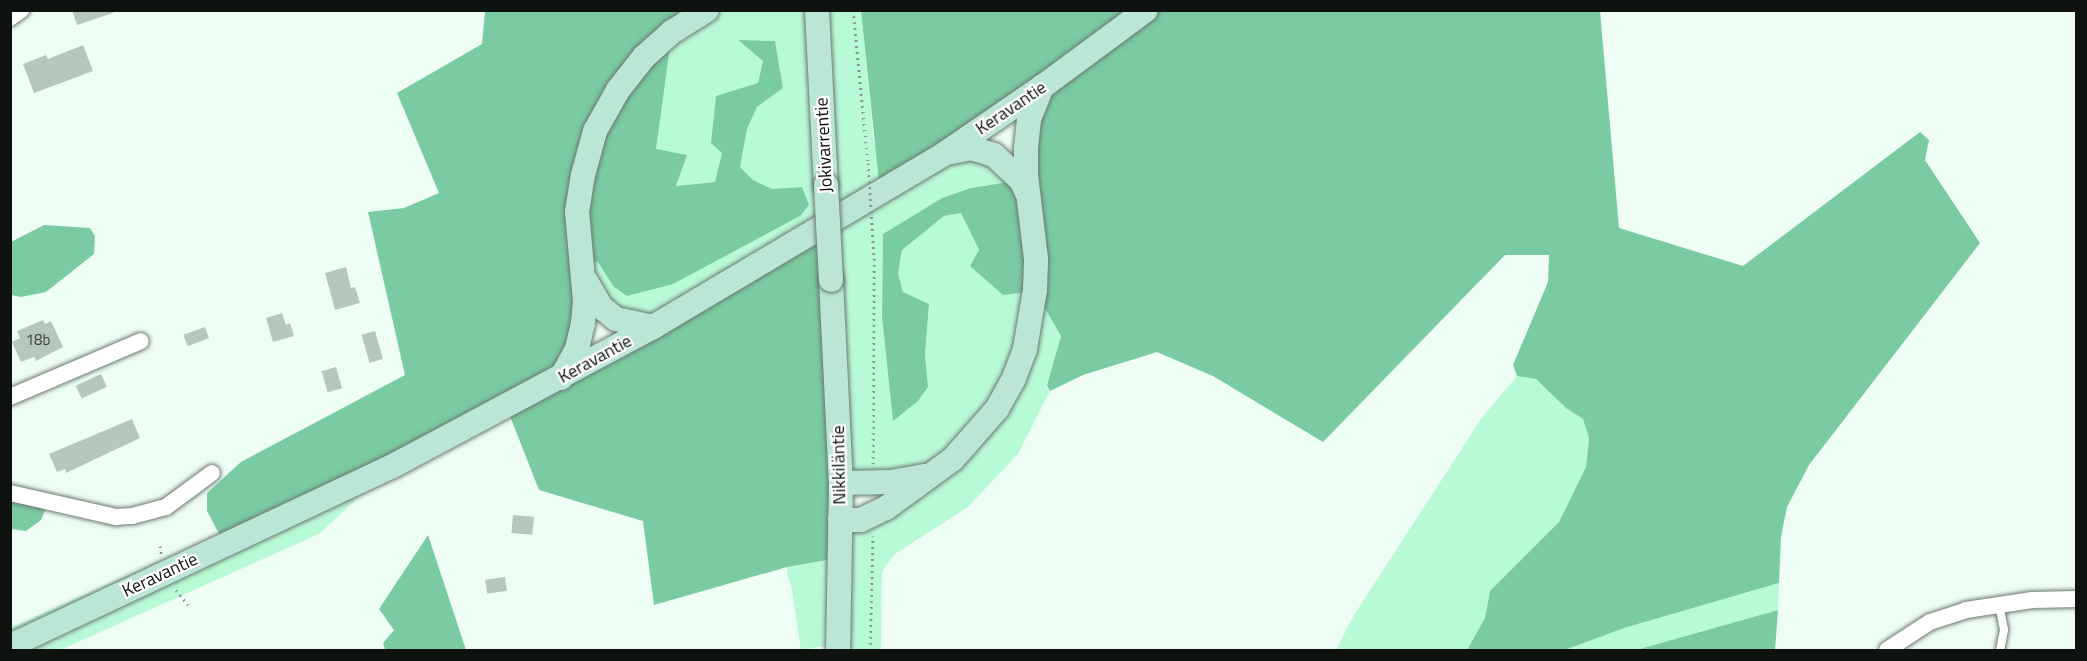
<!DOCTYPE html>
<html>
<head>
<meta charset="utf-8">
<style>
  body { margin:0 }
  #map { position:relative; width:2087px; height:661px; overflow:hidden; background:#eefef4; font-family:"Titillium Web",sans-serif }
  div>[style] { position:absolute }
  .green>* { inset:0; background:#b9fad6 }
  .forest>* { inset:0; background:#7acba1 }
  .building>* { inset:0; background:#b8c7be; transform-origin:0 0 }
  .path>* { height:3px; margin-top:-1.5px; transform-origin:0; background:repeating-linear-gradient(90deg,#8a958e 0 1.5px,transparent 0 6px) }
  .roads { filter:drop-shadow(0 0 2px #6b7971) drop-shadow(0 0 2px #6b7971) }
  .lane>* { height:8px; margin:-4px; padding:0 4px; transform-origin:4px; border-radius:4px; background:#fff }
  .street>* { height:16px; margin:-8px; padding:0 8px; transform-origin:8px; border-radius:8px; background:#fff }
  .secondary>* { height:24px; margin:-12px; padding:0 12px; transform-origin:12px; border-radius:12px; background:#bbe6d5 }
  .path-bridge>* { height:3px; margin-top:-1.5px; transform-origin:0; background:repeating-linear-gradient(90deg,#8a958e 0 1.5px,transparent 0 6px) }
  .bridges { filter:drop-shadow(0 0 2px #6b7971) drop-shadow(0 0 2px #6b7971) }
  .secondary-bridge>* { height:24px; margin:-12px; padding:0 12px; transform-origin:12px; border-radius:12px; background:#bbe6d5 }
  span { translate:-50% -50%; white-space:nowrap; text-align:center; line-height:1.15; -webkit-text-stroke:4.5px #fff; paint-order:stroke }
  .number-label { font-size:15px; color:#38403c }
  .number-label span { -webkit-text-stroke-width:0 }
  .street-label { font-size:18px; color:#0e1310 }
  .frame { position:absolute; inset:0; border:12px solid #0e1310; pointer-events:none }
</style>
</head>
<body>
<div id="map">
  <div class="green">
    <div style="clip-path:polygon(679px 11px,861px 11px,874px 143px,971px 148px,1021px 180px,971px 188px,942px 198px,883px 234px,882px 317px,893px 421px,928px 387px,925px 355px,929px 304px,903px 292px,898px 274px,902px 250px,944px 216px,961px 213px,979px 251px,970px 266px,1036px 290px,1061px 336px,1047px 384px,1050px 391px,1018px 454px,968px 507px,895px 554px,882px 571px,881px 650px,838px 650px,837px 644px,801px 650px,791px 584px,787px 575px,787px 567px,839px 558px,840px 520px,933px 476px,841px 483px,821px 226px,653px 327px,629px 323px,581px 265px,598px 261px,613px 286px,802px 187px,772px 189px,753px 180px,740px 167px,747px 129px,757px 107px,783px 88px,775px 41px,739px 41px,763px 61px,758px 83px,722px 153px,715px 182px,675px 186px,656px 149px,671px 33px,644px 57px)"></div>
    <div style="clip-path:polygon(1517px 376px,1536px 379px,1566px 408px,1583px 419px,1589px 438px,1586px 467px,1559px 522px,1490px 591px,1485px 618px,1467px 650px,1336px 650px,1354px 615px,1481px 419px)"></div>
    <div style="clip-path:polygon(391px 467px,319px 534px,60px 650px,11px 650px,10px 628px,162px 560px,225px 545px)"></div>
    <div style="clip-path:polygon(1779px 583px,1778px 610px,1636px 650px,1565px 650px,1624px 628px)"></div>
  </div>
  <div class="forest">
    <div style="clip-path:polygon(485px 11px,679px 11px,647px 54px,672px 32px,656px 149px,687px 155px,676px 186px,715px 182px,722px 153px,711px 143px,716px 96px,758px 83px,763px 61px,738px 40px,775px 41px,783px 88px,757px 107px,747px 129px,740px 167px,753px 180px,772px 189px,802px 187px,809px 205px,800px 216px,673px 284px,627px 296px,613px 286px,598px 262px,582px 265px,562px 377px,821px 226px,839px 558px,787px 567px,654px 605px,643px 521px,539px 490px,506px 406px,225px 545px,207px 511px,207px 493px,241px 462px,405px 375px,368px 212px,404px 208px,439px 193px,397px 93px,482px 44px)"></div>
    <div style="clip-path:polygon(861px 11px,1600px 11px,1619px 228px,1743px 266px,1920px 132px,1929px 140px,1925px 160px,1980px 243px,1809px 465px,1787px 507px,1781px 537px,1779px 583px,1624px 628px,1565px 650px,1467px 650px,1485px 618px,1490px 591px,1559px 522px,1586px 467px,1589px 438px,1583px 419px,1566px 408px,1536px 379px,1517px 376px,1513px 365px,1548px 282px,1549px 255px,1505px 255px,1323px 442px,1213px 376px,1157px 352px,1083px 375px,1050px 391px,1047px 385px,1061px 336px,1035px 291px,1003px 295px,970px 266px,979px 250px,961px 213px,944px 216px,902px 250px,898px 274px,903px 292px,929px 304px,925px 355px,928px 387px,918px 401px,893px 421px,882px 317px,883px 234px,942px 198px,971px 188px,1021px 180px,1041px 89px,880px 191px)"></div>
    <div style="clip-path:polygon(44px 225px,90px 228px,95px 236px,94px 254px,46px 292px,21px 297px,11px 295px,11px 242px)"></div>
    <div style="clip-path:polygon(10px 488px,46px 508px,41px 520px,26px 531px,11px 529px)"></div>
    <div style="clip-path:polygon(428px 535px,466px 650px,385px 650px,383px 643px,394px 630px,379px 609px)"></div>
    <div style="clip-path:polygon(1778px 610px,1775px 650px,1636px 650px)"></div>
  </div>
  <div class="building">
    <div style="clip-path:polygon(72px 10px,113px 10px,113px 13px,77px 25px)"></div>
    <div style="clip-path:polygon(83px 45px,93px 71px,34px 93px,23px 64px,46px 55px,48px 59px)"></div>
    <div style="clip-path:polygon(346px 267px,351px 288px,355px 287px,360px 303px,335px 310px,325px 273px)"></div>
    <div style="clip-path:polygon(282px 313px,286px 325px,290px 323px,294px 336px,273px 342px,266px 318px)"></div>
    <div style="clip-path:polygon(43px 320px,45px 324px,51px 321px,63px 347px,36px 361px,34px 357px,21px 362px,12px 342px,20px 338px,17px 331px)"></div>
    <div style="left:205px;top:327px;width:12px;height:23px;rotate:70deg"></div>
    <div style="left:375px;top:331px;width:29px;height:14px;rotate:74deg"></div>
    <div style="left:336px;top:367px;width:22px;height:15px;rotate:74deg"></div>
    <div style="left:101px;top:374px;width:14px;height:28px;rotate:65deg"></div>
    <div style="clip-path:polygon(132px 419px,140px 438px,66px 473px,65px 469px,57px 472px,49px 454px)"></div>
    <div style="left:513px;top:515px;width:21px;height:18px;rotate:5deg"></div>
    <div style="left:505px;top:577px;width:14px;height:20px;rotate:82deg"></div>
  </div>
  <div class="path">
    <div style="left:853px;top:10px;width:154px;rotate:84.4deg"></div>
    <div style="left:873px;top:464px;width:206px;rotate:-89.7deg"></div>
    <div style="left:160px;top:546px;width:8px;rotate:83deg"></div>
    <div style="left:176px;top:590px;width:19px;rotate:51deg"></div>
    <div style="left:870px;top:650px;width:114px;rotate:-88.5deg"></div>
  </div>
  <div class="roads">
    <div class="lane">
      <div style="left:1999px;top:604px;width:26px;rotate:79deg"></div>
      <div style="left:2004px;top:630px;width:20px;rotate:101deg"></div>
    </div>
    <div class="street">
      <div style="left:10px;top:18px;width:14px;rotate:-36deg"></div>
      <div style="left:10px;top:397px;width:142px;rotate:-23.1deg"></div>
      <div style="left:10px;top:493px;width:109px;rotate:12.8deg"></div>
      <div style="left:116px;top:517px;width:16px;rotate:-4deg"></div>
      <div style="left:132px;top:516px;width:35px;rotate:-15deg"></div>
      <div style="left:166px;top:507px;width:57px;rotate:-36.5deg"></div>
      <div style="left:1887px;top:650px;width:51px;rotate:-33.1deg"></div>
      <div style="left:1930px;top:622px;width:38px;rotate:-18deg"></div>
      <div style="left:1966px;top:610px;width:67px;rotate:-8.6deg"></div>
      <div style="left:2032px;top:600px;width:44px;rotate:-1.3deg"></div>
    </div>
    <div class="secondary">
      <div style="left:817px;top:10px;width:175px;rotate:87.1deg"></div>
      <div style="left:946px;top:153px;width:25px;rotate:-11deg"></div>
      <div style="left:971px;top:148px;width:24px;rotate:17deg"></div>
      <div style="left:994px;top:155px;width:37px;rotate:43deg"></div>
      <div style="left:1021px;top:180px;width:14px;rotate:65deg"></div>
      <div style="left:831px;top:280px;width:203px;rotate:87.2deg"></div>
      <div style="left:841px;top:483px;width:167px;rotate:91deg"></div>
      <div style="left:586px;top:281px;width:30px;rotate:60deg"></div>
      <div style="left:601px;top:307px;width:19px;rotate:39deg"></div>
      <div style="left:616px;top:319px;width:38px;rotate:12deg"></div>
      <div style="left:561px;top:378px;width:33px;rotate:-61deg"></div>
      <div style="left:577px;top:349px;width:26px;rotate:-77deg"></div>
      <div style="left:583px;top:324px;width:23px;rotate:-85deg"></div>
      <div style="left:585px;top:301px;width:89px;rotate:-95.1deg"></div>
      <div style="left:577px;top:212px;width:37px;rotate:-81deg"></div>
      <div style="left:583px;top:175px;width:46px;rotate:-74.7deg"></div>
      <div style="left:595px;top:131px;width:47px;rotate:-60.7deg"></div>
      <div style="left:618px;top:90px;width:42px;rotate:-51.8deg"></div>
      <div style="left:644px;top:57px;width:38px;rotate:-42deg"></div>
      <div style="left:672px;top:32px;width:41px;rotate:-32.2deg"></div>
      <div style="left:841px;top:483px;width:50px;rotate:-1.1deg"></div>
      <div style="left:891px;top:482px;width:35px;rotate:-10deg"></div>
      <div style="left:840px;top:520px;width:21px"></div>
      <div style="left:861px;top:520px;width:28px;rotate:-26deg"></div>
      <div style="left:886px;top:508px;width:83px;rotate:-36.2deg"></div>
      <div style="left:953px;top:459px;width:67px;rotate:-48.7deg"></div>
      <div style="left:997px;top:409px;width:35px;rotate:-61deg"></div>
      <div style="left:1014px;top:378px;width:31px;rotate:-69deg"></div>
      <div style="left:1025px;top:349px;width:60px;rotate:-80.4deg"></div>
      <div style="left:1035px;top:290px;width:31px;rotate:-88deg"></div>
      <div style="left:1036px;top:259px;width:85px;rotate:-96.8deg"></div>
      <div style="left:1026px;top:175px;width:27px;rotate:-90deg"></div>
      <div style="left:1026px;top:148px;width:29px;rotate:-84deg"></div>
      <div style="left:1029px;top:119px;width:35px;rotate:-68deg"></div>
      <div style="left:10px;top:646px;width:421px;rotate:-25.2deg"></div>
      <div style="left:391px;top:467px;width:297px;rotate:-28.1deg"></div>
      <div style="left:653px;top:327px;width:339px;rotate:-30.7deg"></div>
      <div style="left:944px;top:154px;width:119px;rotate:-34.4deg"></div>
      <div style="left:1042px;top:87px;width:129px;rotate:-36.5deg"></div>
    </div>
  </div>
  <div class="path-bridge">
    <div style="left:868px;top:163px;width:95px;rotate:86.4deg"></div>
  </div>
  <div class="bridges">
    <div class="secondary-bridge">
      <div style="left:826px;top:185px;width:95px;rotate:87deg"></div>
    </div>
  </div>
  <div class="number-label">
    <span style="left:38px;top:340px">18b</span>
  </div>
  <div class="street-label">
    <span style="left:1011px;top:108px;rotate:-34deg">Keravantie</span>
    <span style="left:824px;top:145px;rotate:-93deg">Jokivarrentie</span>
    <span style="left:595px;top:359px;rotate:-29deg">Keravantie</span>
    <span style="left:839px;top:465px;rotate:-91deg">Nikkiläntie</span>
    <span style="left:160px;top:575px;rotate:-25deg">Keravantie</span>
  </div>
  <div class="frame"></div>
</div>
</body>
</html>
